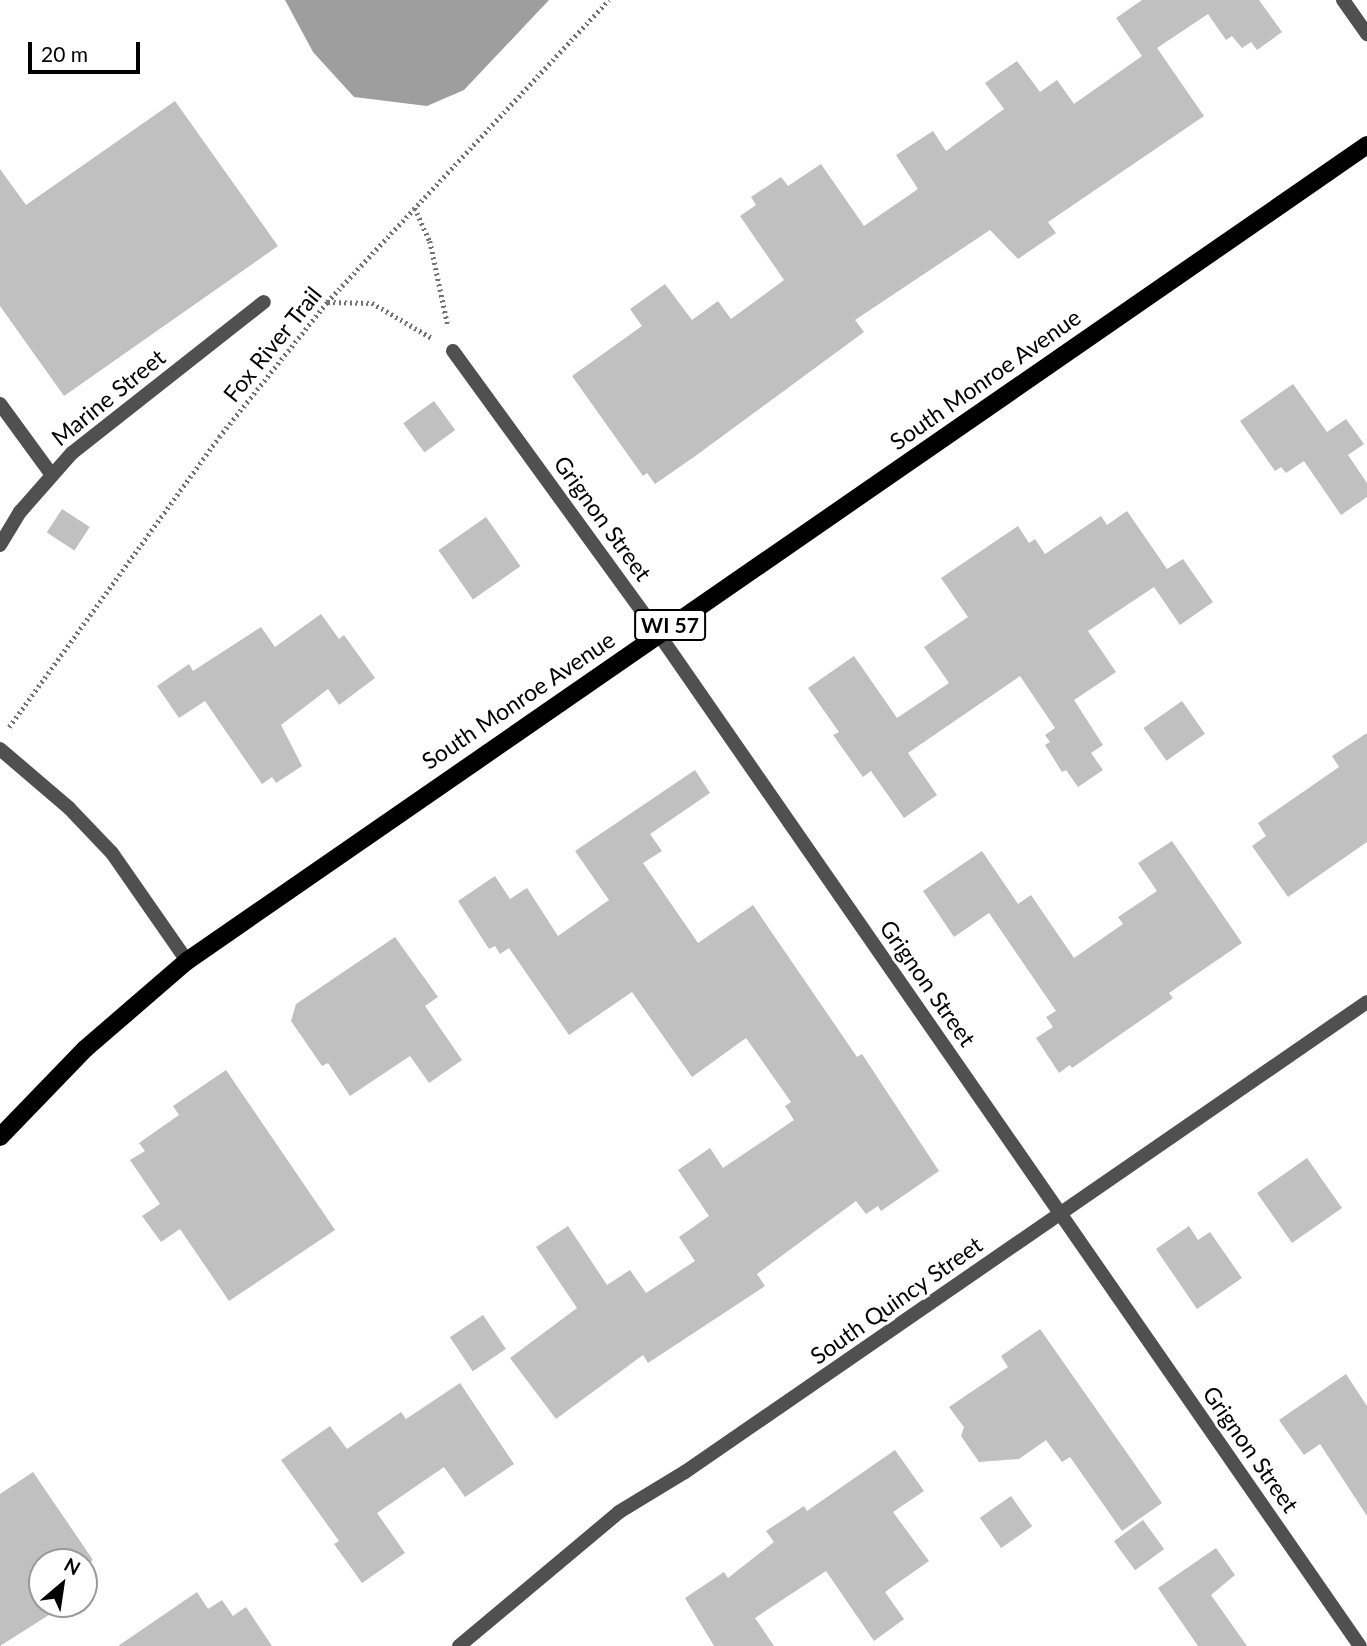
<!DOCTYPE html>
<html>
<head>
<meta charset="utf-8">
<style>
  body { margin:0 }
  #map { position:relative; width:1367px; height:1646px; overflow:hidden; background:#fff; font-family:Lato,sans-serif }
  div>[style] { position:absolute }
  .water>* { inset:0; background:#9e9e9e }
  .building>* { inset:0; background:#c0c0c0; transform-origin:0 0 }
  .path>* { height:4.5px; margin-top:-2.25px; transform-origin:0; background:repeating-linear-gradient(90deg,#727272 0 2px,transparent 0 5.5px) }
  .lane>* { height:14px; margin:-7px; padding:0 7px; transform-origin:7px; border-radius:7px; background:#505050 }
  .street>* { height:14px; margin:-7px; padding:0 7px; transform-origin:7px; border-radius:7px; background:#505050 }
  .primary>* { height:18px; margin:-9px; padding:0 9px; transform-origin:9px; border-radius:9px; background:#000 }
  span { translate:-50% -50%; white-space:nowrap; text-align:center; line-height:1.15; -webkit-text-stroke:6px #fff; paint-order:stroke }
  .shield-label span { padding:2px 5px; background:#fff; border:2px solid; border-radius:5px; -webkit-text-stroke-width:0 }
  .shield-label { font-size:21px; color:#000; font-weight:700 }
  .street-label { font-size:23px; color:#000 }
  .north { position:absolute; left:28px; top:1548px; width:70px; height:70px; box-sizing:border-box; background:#fff; border:2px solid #999; border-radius:50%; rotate:29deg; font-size:19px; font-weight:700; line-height:28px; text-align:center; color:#000 }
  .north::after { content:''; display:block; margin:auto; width:24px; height:32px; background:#000; clip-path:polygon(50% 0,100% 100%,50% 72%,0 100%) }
  .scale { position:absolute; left:28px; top:42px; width:112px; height:32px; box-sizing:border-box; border:4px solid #000; border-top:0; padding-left:9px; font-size:21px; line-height:24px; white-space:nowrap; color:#000; -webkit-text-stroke:5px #fff; paint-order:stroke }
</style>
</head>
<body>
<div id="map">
  <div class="water">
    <div style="clip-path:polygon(285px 0,549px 0,464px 90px,427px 106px,354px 97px,313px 52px)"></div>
  </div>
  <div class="building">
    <div style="clip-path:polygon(1142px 0,1259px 0,1282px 32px,1257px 50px,1251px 42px,1242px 48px,1232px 36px,1226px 40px,1208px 14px,1157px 48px,1204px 116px,1048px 222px,1056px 233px,1018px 259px,990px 230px,855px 320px,864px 332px,694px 457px,655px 484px,647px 473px,643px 476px,572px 376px,642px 326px,630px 309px,665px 284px,692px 320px,718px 301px,731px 319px,784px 280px,740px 216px,756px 205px,751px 197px,781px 177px,788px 186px,821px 164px,864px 226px,918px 189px,896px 155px,933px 131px,946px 151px,1004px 109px,985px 83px,1017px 61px,1040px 92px,1057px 80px,1074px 104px,1142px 56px,1116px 18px)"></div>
    <div style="clip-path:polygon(175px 101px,278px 246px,64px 396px,0 306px,0 169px,26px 205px)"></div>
    <div style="clip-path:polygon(1293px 384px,1327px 432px,1346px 419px,1364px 444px,1348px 455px,1367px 483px,1367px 497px,1341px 515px,1304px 461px,1286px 473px,1281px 467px,1275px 471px,1240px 421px)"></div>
    <div style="left:434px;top:401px;width:36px;height:38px;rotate:54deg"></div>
    <div style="left:62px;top:509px;width:33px;height:28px;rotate:33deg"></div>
    <div style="clip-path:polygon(1127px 511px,1167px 569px,1183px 559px,1213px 602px,1180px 625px,1154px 587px,1088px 631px,1116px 672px,1074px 700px,1103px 745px,1091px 753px,1103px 770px,1078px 787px,1066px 770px,1062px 772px,1045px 745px,1050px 742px,1045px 735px,1055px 728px,1020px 676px,908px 753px,937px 795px,904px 818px,871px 771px,863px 777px,833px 735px,839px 732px,808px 688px,854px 656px,897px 718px,949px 683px,924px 647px,968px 617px,941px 578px,1018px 526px,1029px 543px,1035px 539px,1045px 554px,1101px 516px,1107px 525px)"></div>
    <div style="left:486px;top:517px;width:60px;height:58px;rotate:55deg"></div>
    <div style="clip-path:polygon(321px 614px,339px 639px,344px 635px,375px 678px,339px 705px,328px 689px,281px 725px,302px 766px,276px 783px,272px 777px,262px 784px,205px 701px,179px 718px,157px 686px,189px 664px,193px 671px,261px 627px,275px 647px)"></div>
    <div style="left:1182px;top:701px;width:40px;height:47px;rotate:55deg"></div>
    <div style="clip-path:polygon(1367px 733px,1367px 842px,1288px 897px,1252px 846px,1266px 836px,1258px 823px,1339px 767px,1332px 756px)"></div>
    <div style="clip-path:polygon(695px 770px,710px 793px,650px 834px,662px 851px,643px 863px,698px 943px,753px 905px,857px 1057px,862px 1054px,939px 1171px,881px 1211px,878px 1206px,866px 1214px,856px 1201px,757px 1274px,765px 1286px,648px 1363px,643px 1355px,556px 1419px,510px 1358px,577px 1308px,536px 1247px,568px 1226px,607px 1285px,630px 1270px,646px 1293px,695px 1261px,679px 1237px,709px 1216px,678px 1170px,710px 1148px,723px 1168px,794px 1120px,785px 1106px,791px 1102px,746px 1038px,692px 1077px,632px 992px,569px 1035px,509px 948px,500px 954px,495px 946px,489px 949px,458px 901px,495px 876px,510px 899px,527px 888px,558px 936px,609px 900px,575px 851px)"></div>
    <div style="clip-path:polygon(1172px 841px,1242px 943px,1169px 993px,1173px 998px,1072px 1068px,1070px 1065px,1059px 1073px,1036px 1038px,1053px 1027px,1046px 1017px,1056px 1011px,989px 913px,954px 937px,923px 891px,982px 851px,1018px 904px,1031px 895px,1074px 958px,1123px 924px,1118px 917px,1157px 891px,1138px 863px)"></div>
    <div style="clip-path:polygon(395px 937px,438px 997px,425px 1006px,462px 1060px,429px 1083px,410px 1056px,350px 1096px,328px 1063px,322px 1066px,291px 1021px,296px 1004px)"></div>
    <div style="clip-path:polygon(226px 1070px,335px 1230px,229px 1301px,180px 1229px,161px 1242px,142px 1216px,160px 1204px,130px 1160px,145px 1151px,139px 1143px,179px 1115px,173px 1106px)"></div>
    <div style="left:1307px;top:1158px;width:61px;height:61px;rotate:55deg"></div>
    <div style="clip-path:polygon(1189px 1226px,1198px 1240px,1210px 1232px,1242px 1278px,1197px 1309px,1156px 1249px)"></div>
    <div style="left:483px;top:1315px;width:41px;height:40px;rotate:56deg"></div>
    <div style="clip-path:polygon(1040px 1329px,1162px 1503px,1122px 1531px,1070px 1457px,1062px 1462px,1046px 1440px,1019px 1459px,979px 1462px,961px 1436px,964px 1427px,949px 1407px,1008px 1367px,1001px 1356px)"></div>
    <div style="clip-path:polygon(1346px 1374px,1367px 1406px,1367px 1516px,1320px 1444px,1304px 1455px,1279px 1420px)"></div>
    <div style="clip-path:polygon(460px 1383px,514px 1464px,465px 1497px,444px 1467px,377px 1513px,405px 1553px,362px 1583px,334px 1544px,339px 1541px,281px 1460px,330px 1426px,347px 1449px,401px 1412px,406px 1419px)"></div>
    <div style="clip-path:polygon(895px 1450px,924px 1491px,893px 1512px,929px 1561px,885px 1592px,904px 1619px,874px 1641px,826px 1571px,755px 1618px,774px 1646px,714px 1646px,685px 1598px,724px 1572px,728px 1578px,774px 1542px,766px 1531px,804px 1506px,807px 1511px)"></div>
    <div style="clip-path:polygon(33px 1472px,93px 1560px,84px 1566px,84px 1562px,42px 1562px,42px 1604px,63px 1606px,0 1646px,0 1494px)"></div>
    <div style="left:1011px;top:1496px;width:37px;height:38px;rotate:55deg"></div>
    <div style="left:1143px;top:1520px;width:36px;height:36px;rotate:54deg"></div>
    <div style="clip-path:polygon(1216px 1548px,1235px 1575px,1211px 1595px,1247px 1646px,1198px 1646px,1158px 1588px)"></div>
    <div style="clip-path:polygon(197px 1592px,208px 1609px,222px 1600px,233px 1616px,246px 1607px,272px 1646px,118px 1646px)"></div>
  </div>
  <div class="path">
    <div style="left:415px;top:208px;width:36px;rotate:66deg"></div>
    <div style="left:430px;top:241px;width:87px;rotate:78deg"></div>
    <div style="left:328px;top:302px;width:44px;rotate:1.3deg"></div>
    <div style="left:372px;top:303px;width:69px;rotate:30.3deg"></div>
    <div style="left:9px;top:727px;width:358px;rotate:-54.1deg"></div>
    <div style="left:219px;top:437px;width:173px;rotate:-51.3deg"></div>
    <div style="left:327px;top:302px;width:413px;rotate:-47deg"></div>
  </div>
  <div class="lane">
    <div style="left:0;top:404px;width:88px;rotate:53.8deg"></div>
  </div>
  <div class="street">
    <div style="left:1343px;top:0;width:42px;rotate:54.8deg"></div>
    <div style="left:453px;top:351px;width:349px;rotate:54deg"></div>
    <div style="left:658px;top:633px;width:1232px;rotate:55.28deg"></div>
    <div style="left:0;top:545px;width:39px;rotate:-59deg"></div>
    <div style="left:20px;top:512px;width:79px;rotate:-48.6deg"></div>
    <div style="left:72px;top:453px;width:244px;rotate:-38.2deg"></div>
    <div style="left:0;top:749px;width:91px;rotate:40.5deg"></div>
    <div style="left:69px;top:808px;width:62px;rotate:46.3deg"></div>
    <div style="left:112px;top:853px;width:131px;rotate:55.2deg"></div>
    <div style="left:459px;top:1646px;width:209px;rotate:-39.9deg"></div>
    <div style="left:619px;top:1512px;width:77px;rotate:-31.2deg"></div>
    <div style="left:685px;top:1472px;width:828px;rotate:-34.57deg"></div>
  </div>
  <div class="primary">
    <div style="left:0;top:1137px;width:122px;rotate:-46deg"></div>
    <div style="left:85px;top:1049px;width:135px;rotate:-40.8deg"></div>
    <div style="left:187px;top:961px;width:1435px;rotate:-34.66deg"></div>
  </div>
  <div class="shield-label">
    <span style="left:670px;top:625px">WI 57</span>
  </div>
  <div class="street-label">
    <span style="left:272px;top:344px;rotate:-51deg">Fox River Trail</span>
    <span style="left:985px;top:379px;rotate:-35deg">South Monroe Avenue</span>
    <span style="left:108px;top:397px;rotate:-39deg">Marine Street</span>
    <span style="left:603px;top:518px;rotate:54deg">Grignon Street</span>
    <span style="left:518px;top:700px;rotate:-34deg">South Monroe Avenue</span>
    <span style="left:928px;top:983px;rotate:55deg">Grignon Street</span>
    <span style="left:896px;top:1300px;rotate:-35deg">South Quincy Street</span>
    <span style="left:1251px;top:1449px;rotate:55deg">Grignon Street</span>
  </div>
  <div class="north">N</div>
  <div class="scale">20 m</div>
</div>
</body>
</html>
